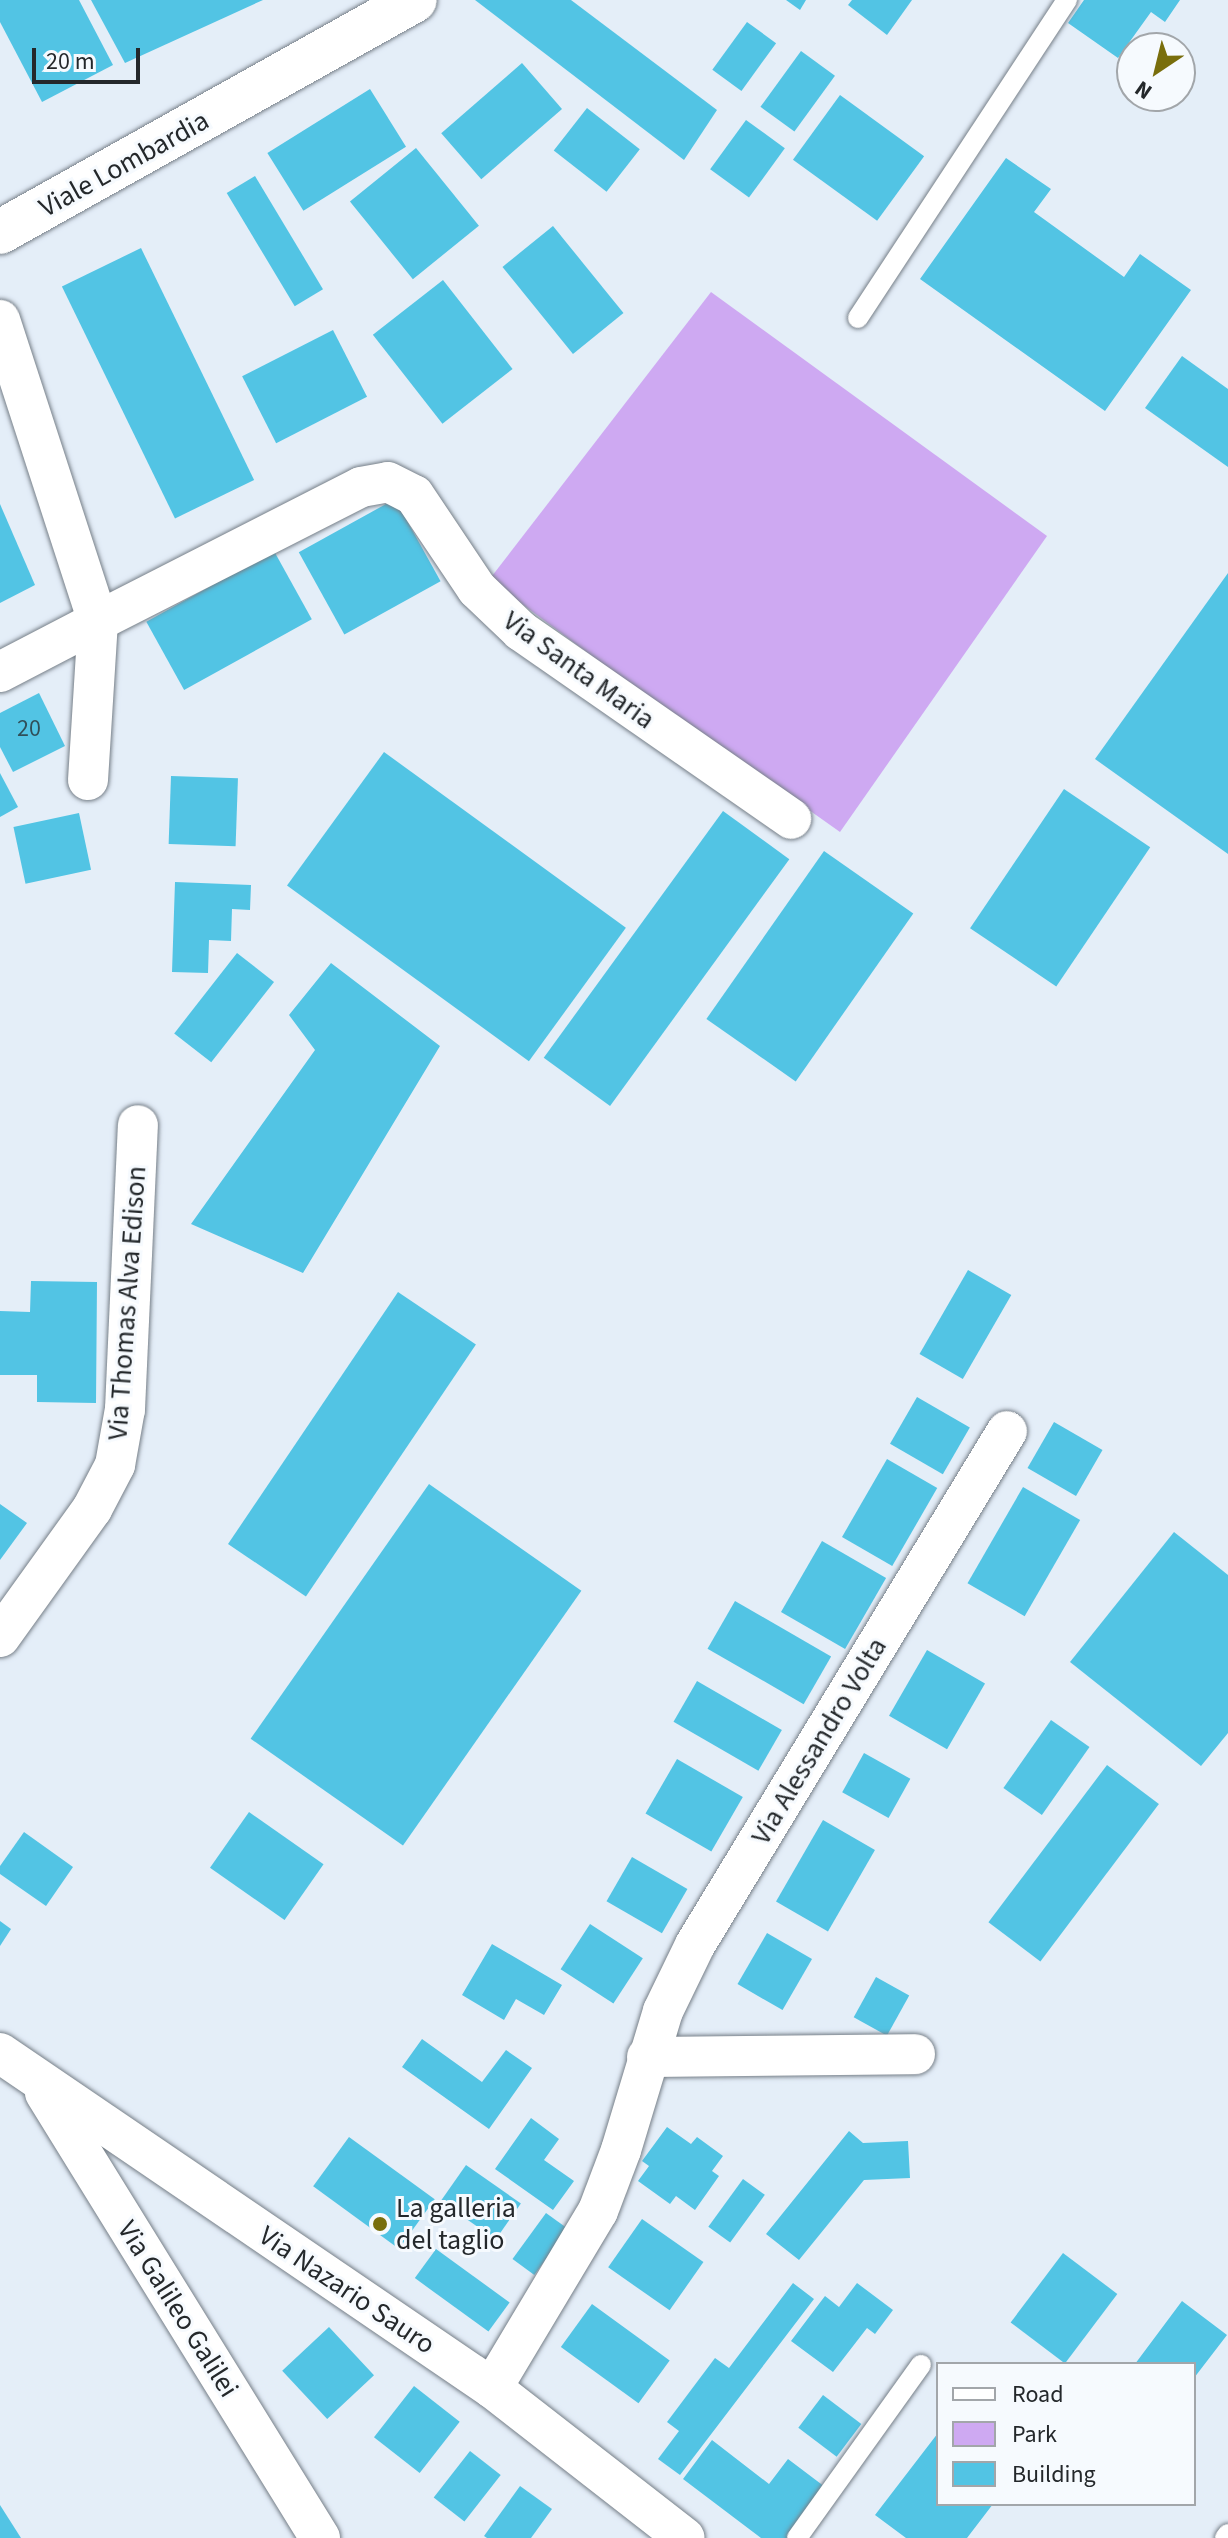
<!DOCTYPE html>
<html>
<head>
<meta charset="utf-8">
<style>
  body { margin:0 }
  #map { position:relative; width:1228px; height:2538px; overflow:hidden; background:#e4eef8; font-family:"Source Sans 3",sans-serif }
  div>[style] { position:absolute }
  .green>* { inset:0; background:#cea9f2 }
  .building>* { inset:0; background:#52c4e4; transform-origin:0 0 }
  .roads { filter:drop-shadow(0 0 2px #767f88) drop-shadow(0 0 2px #767f88) }
  .lane>* { height:20px; margin:-10px; padding:0 10px; transform-origin:10px; border-radius:10px; background:#fff }
  .street>* { height:40px; margin:-20px; padding:0 20px; transform-origin:20px; border-radius:20px; background:#fff }
  .secondary>* { height:44px; margin:-22px; padding:0 22px; transform-origin:22px; border-radius:22px; background:#fff }
  .dots>* { width:22px; height:22px; translate:-50% -50%; box-sizing:border-box; border:4px solid #f6fafe; border-radius:50% }
  span { translate:-50% -50%; white-space:nowrap; text-align:center; line-height:1.15; -webkit-text-stroke:6px #f6fafe; paint-order:stroke }
  .number-label { font-size:24px; color:#304f59 }
  .number-label span { -webkit-text-stroke-width:0 }
  .street-label { font-size:28px; color:#24282b }
  .poi-label { font-size:28px; color:#24282b }
  .left { translate:0 -50%; text-align:left }
  .legend { position:absolute; left:936px; top:2362px; width:260px; height:144px; box-sizing:border-box; background:#f6fafe; border:2px solid #a2a6aa; margin:0; padding:10px 14px; list-style:none; font-size:24px; color:#24282b }
  .legend li { display:flex; align-items:center; gap:16px; height:40px }
  .legend b { width:40px; border:2px solid #a2a6aa }
  .north { position:absolute; left:1116px; top:32px; width:80px; height:80px; box-sizing:border-box; background:#f6fafe; border:2px solid #a2a6aa; border-radius:50%; rotate:215deg; font-size:22px; font-weight:700; line-height:32px; text-align:center; color:#24282b }
  .north::after { content:''; display:block; margin:auto; width:28px; height:36px; background:#796e0c; clip-path:polygon(50% 0,100% 100%,50% 72%,0 100%) }
  .scale { position:absolute; left:32px; top:48px; width:108px; height:36px; box-sizing:border-box; border:4px solid #24282b; border-top:0; padding-left:10px; font-size:24px; line-height:28px; white-space:nowrap; color:#24282b; -webkit-text-stroke:6px #f6fafe; paint-order:stroke }
</style>
</head>
<body>
<div id="map">
  <div class="green">
    <div style="clip-path:polygon(711px 292px,1047px 536px,840px 832px,600px 662px,518px 601px,492px 576px)"></div>
  </div>
  <div class="building">
    <div style="clip-path:polygon(0 0,79px 0,113px 65px,42px 102px,0 22px)"></div>
    <div style="clip-path:polygon(91px 0,263px 0,125px 63px)"></div>
    <div style="clip-path:polygon(475px 0,571px 0,717px 110px,684px 160px)"></div>
    <div style="clip-path:polygon(786px 0,806px 0,800px 10px)"></div>
    <div style="clip-path:polygon(852px 0,912px 0,887px 35px,848px 5px)"></div>
    <div style="clip-path:polygon(1084px 0,1180px 0,1165px 22px,1151px 12px,1118px 58px,1068px 23px)"></div>
    <div style="left:747px;top:22px;width:36px;height:59px;rotate:36deg"></div>
    <div style="left:801px;top:51px;width:42px;height:69px;rotate:36deg"></div>
    <div style="left:522px;top:63px;width:61px;height:107px;rotate:49deg"></div>
    <div style="left:370px;top:89px;width:68px;height:121px;rotate:58deg"></div>
    <div style="left:840px;top:95px;width:104px;height:80px;rotate:36deg"></div>
    <div style="left:587px;top:108px;width:67px;height:54px;rotate:38deg"></div>
    <div style="left:746px;top:120px;width:48px;height:61px;rotate:36deg"></div>
    <div style="left:416px;top:148px;width:100px;height:85px;rotate:51deg"></div>
    <div style="clip-path:polygon(1006px 158px,1051px 189px,1034px 212px,1124px 277px,1140px 254px,1191px 290px,1105px 411px,920px 279px)"></div>
    <div style="left:255px;top:176px;width:132px;height:33px;rotate:59deg"></div>
    <div style="left:553px;top:226px;width:112px;height:65px;rotate:51deg"></div>
    <div style="left:141px;top:248px;width:258px;height:88px;rotate:64deg"></div>
    <div style="left:443px;top:280px;width:113px;height:89px;rotate:52deg"></div>
    <div style="left:333px;top:330px;width:75px;height:102px;rotate:63deg"></div>
    <div style="clip-path:polygon(1182px 356px,1228px 389px,1228px 467px,1145px 408px)"></div>
    <div style="left:395px;top:499px;width:94px;height:110px;rotate:61deg"></div>
    <div style="clip-path:polygon(0 504px,35px 585px,0 603px)"></div>
    <div style="left:274px;top:551px;width:78px;height:146px;rotate:61deg"></div>
    <div style="clip-path:polygon(1228px 573px,1228px 854px,1095px 759px)"></div>
    <div style="clip-path:polygon(39px 693px,65px 746px,13px 772px,0 747px,0 713px)"></div>
    <div style="left:384px;top:752px;width:299px;height:165px;rotate:36deg"></div>
    <div style="clip-path:polygon(0 773px,18px 807px,0 817px)"></div>
    <div style="left:171px;top:776px;width:67px;height:68px;rotate:2deg"></div>
    <div style="left:1064px;top:789px;width:104px;height:168px;rotate:34deg"></div>
    <div style="left:723px;top:811px;width:82px;height:305px;rotate:36deg"></div>
    <div style="left:79px;top:813px;width:58px;height:67px;rotate:78deg"></div>
    <div style="left:824px;top:851px;width:109px;height:205px;rotate:35deg"></div>
    <div style="clip-path:polygon(175px 882px,251px 885px,250px 910px,232px 909px,231px 941px,209px 940px,208px 973px,172px 972px)"></div>
    <div style="left:237px;top:953px;width:47px;height:102px;rotate:38deg"></div>
    <div style="clip-path:polygon(331px 963px,440px 1046px,303px 1273px,191px 1224px,315px 1050px,289px 1015px)"></div>
    <div style="left:968px;top:1270px;width:50px;height:97px;rotate:30deg"></div>
    <div style="clip-path:polygon(31px 1281px,97px 1282px,96px 1403px,37px 1402px,37px 1375px,0 1375px,0 1311px,30px 1312px)"></div>
    <div style="left:398px;top:1292px;width:94px;height:304px;rotate:34deg"></div>
    <div style="left:917px;top:1397px;width:61px;height:54px;rotate:30deg"></div>
    <div style="left:1054px;top:1422px;width:56px;height:53px;rotate:30deg"></div>
    <div style="left:887px;top:1459px;width:58px;height:90px;rotate:30deg"></div>
    <div style="left:429px;top:1484px;width:186px;height:311px;rotate:35deg"></div>
    <div style="left:1023px;top:1487px;width:66px;height:111px;rotate:30deg"></div>
    <div style="clip-path:polygon(0 1504px,27px 1523px,0 1560px)"></div>
    <div style="clip-path:polygon(1174px 1532px,1228px 1575px,1228px 1733px,1201px 1766px,1070px 1662px)"></div>
    <div style="left:822px;top:1541px;width:74px;height:82px;rotate:30deg"></div>
    <div style="left:735px;top:1601px;width:111px;height:55px;rotate:30deg"></div>
    <div style="left:927px;top:1650px;width:67px;height:76px;rotate:30deg"></div>
    <div style="left:697px;top:1681px;width:98px;height:47px;rotate:30deg"></div>
    <div style="left:1051px;top:1720px;width:47px;height:83px;rotate:35deg"></div>
    <div style="left:864px;top:1753px;width:53px;height:45px;rotate:29deg"></div>
    <div style="left:677px;top:1759px;width:76px;height:63px;rotate:30deg"></div>
    <div style="left:1107px;top:1765px;width:65px;height:197px;rotate:37deg"></div>
    <div style="left:249px;top:1812px;width:91px;height:68px;rotate:35deg"></div>
    <div style="left:823px;top:1820px;width:60px;height:94px;rotate:30deg"></div>
    <div style="clip-path:polygon(24px 1832px,73px 1867px,46px 1906px,0 1874px,0 1866px)"></div>
    <div style="left:632px;top:1857px;width:64px;height:51px;rotate:30deg"></div>
    <div style="clip-path:polygon(0 1921px,11px 1929px,0 1946px)"></div>
    <div style="left:590px;top:1924px;width:63px;height:54px;rotate:33deg"></div>
    <div style="left:767px;top:1933px;width:52px;height:59px;rotate:30deg"></div>
    <div style="clip-path:polygon(492px 1944px,562px 1985px,544px 2015px,516px 1999px,504px 2020px,462px 1995px)"></div>
    <div style="left:876px;top:1977px;width:38px;height:46px;rotate:29deg"></div>
    <div style="clip-path:polygon(422px 2039px,482px 2082px,506px 2050px,532px 2068px,489px 2129px,402px 2067px)"></div>
    <div style="clip-path:polygon(531px 2118px,559px 2139px,544px 2160px,574px 2181px,553px 2210px,495px 2169px)"></div>
    <div style="clip-path:polygon(667px 2127px,691px 2144px,697px 2137px,723px 2156px,712px 2171px,719px 2176px,695px 2210px,676px 2196px,670px 2204px,638px 2181px,649px 2166px,642px 2161px)"></div>
    <div style="clip-path:polygon(849px 2131px,863px 2143px,908px 2141px,910px 2178px,864px 2180px,799px 2260px,766px 2234px)"></div>
    <div style="left:349px;top:2137px;width:106px;height:61px;rotate:36deg"></div>
    <div style="left:466px;top:2165px;width:67px;height:44px;rotate:35deg"></div>
    <div style="left:743px;top:2179px;width:27px;height:59px;rotate:36deg"></div>
    <div style="left:546px;top:2213px;width:27px;height:57px;rotate:36deg"></div>
    <div style="left:642px;top:2219px;width:75px;height:59px;rotate:35deg"></div>
    <div style="left:436px;top:2249px;width:91px;height:36px;rotate:36deg"></div>
    <div style="left:1063px;top:2253px;width:68px;height:87px;rotate:37deg"></div>
    <div style="clip-path:polygon(793px 2283px,814px 2299px,680px 2475px,658px 2459px,679px 2431px,667px 2422px,715px 2358px,729px 2368px)"></div>
    <div style="clip-path:polygon(857px 2283px,893px 2310px,875px 2334px,867px 2328px,833px 2372px,791px 2341px,825px 2296px,839px 2307px)"></div>
    <div style="clip-path:polygon(1182px 2301px,1227px 2335px,1194px 2378px,1194px 2364px,1135px 2364px)"></div>
    <div style="left:592px;top:2304px;width:96px;height:53px;rotate:36deg"></div>
    <div style="left:329px;top:2327px;width:66px;height:64px;rotate:47deg"></div>
    <div style="left:414px;top:2386px;width:58px;height:65px;rotate:38deg"></div>
    <div style="left:823px;top:2395px;width:48px;height:41px;rotate:37deg"></div>
    <div style="clip-path:polygon(938px 2433px,938px 2504px,993px 2504px,967px 2538px,906px 2538px,875px 2515px)"></div>
    <div style="clip-path:polygon(712px 2440px,769px 2484px,788px 2459px,829px 2490px,792px 2538px,761px 2538px,683px 2479px)"></div>
    <div style="left:470px;top:2451px;width:39px;height:59px;rotate:38deg"></div>
    <div style="clip-path:polygon(520px 2486px,552px 2509px,531px 2538px,487px 2538px,484px 2536px)"></div>
    <div style="clip-path:polygon(0 2505px,21px 2538px,0 2538px)"></div>
  </div>
  <div class="roads">
    <div class="lane">
      <div style="left:858px;top:318px;width:381px;rotate:-56.7deg"></div>
      <div style="left:797px;top:2538px;width:213px;rotate:-54.4deg"></div>
      <div style="left:1225px;top:2538px;width:5px;rotate:-53deg"></div>
    </div>
    <div class="street">
      <div style="left:0;top:320px;width:317px;rotate:72deg"></div>
      <div style="left:98px;top:621px;width:295px;rotate:-27deg"></div>
      <div style="left:361px;top:487px;width:27px;rotate:-10deg"></div>
      <div style="left:388px;top:482px;width:29px;rotate:27deg"></div>
      <div style="left:414px;top:495px;width:113px;rotate:56.2deg"></div>
      <div style="left:477px;top:589px;width:61px;rotate:43.7deg"></div>
      <div style="left:521px;top:631px;width:329px;rotate:34.8deg"></div>
      <div style="left:0;top:672px;width:110px;rotate:-27.5deg"></div>
      <div style="left:88px;top:780px;width:159px;rotate:-86.4deg"></div>
      <div style="left:0;top:1637px;width:158px;rotate:-54.3deg"></div>
      <div style="left:92px;top:1509px;width:50px;rotate:-62.4deg"></div>
      <div style="left:115px;top:1465px;width:57px;rotate:-79.9deg"></div>
      <div style="left:125px;top:1409px;width:284px;rotate:-87.4deg"></div>
      <div style="left:0;top:2053px;width:595px;rotate:34.25deg"></div>
      <div style="left:492px;top:2388px;width:244px;rotate:37.9deg"></div>
      <div style="left:647px;top:2057px;width:268px;rotate:-0.6deg"></div>
      <div style="left:45px;top:2093px;width:523px;rotate:58.28deg"></div>
      <div style="left:492px;top:2388px;width:206px;rotate:-59.1deg"></div>
      <div style="left:598px;top:2211px;width:65px;rotate:-69.3deg"></div>
      <div style="left:621px;top:2150px;width:145px;rotate:-73.2deg"></div>
      <div style="left:663px;top:2011px;width:73px;rotate:-64.1deg"></div>
      <div style="left:695px;top:1945px;width:601px;rotate:-58.74deg"></div>
    </div>
    <div class="secondary">
      <div style="left:0;top:232px;width:475px;rotate:-29.2deg"></div>
    </div>
  </div>
  <div class="dots">
    <div style="left:380px;top:2224px;background:#796e0c"></div>
  </div>
  <div class="number-label">
    <span style="left:29px;top:729px">20</span>
  </div>
  <div class="street-label">
    <span style="left:124px;top:164px;rotate:-29deg">Viale Lombardia</span>
    <span style="left:579px;top:670px;rotate:36deg">Via Santa Maria</span>
    <span style="left:127px;top:1303px;rotate:-86deg">Via Thomas Alva Edison</span>
    <span style="left:819px;top:1741px;rotate:-59deg">Via Alessandro Volta</span>
    <span style="left:347px;top:2290px;rotate:34deg">Via Nazario Sauro</span>
    <span style="left:178px;top:2309px;rotate:58deg">Via Galileo Galilei</span>
  </div>
  <div class="poi-label">
    <span class="left" style="left:396px;top:2224px">La galleria<br>del taglio</span>
  </div>
  <ul class="legend">
  <li><b style="height:10px;background:#fff"></b>Road</li>
  <li><b style="height:22px;background:#cea9f2"></b>Park</li>
  <li><b style="height:22px;background:#52c4e4"></b>Building</li>
  </ul>
  <div class="north">N</div>
  <div class="scale">20 m</div>
</div>
</body>
</html>
